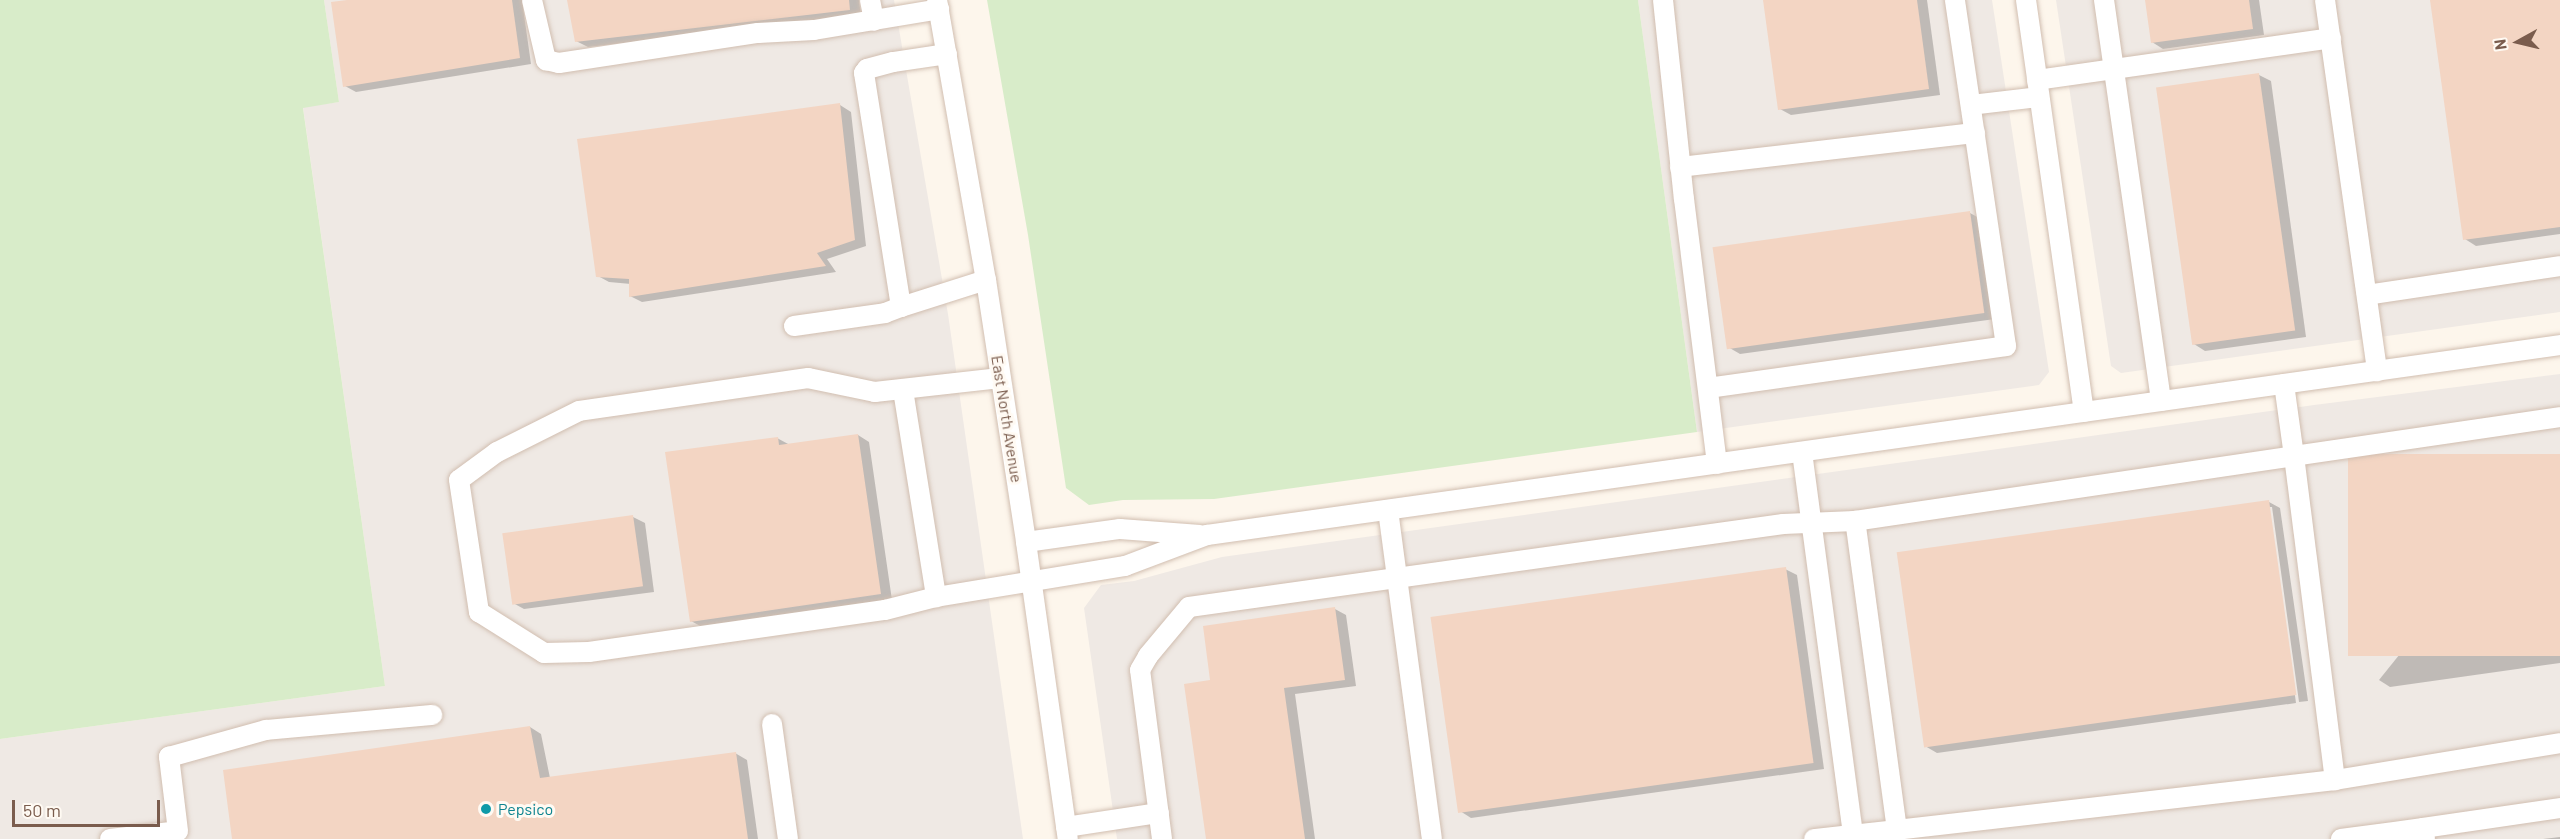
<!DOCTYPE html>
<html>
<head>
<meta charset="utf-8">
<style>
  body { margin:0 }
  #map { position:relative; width:2560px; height:839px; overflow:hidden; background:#fdf6ec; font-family:Barlow,sans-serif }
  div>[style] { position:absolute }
  .industrial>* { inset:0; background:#efe9e4 }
  .green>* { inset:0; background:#d8ecc9 }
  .shadow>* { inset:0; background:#0003 }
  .building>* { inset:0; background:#f3d5c3; transform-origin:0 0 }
  .roads { filter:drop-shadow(0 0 2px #d1beb0) drop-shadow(0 0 2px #d1beb0) }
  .minor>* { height:20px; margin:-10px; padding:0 10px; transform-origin:10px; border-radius:10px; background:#fff }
  .dots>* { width:16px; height:16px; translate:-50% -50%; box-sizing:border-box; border:3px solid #fffaf3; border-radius:50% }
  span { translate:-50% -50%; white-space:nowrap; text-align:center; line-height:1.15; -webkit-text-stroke:6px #fffaf3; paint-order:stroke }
  .street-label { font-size:16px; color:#7a5c4d }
  .culture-label { font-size:16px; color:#0d838f }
  .left { translate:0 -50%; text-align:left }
  .north { position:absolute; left:2488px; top:12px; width:60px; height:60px; -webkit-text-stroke:4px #fffaf3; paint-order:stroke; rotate:262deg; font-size:16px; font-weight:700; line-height:24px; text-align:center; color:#7a5c4d }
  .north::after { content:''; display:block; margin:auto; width:21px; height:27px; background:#7a5c4d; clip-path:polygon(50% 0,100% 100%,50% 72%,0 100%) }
  .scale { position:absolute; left:12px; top:800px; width:148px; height:27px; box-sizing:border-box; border:3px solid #7a5c4d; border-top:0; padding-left:8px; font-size:18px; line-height:21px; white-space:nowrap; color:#7a5c4d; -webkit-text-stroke:4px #fffaf3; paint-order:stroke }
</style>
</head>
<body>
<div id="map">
  <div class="industrial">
    <div style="clip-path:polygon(324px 0,894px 0,948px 314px,1023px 839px,0 839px,0 739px,385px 686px,303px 107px,339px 102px)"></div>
    <div style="clip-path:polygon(1638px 0,1992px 0,2049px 372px,2039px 385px,1697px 432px)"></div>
    <div style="clip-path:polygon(2056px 0,2560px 0,2560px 312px,2121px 373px,2111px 366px)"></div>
    <div style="clip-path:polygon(2560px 374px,2560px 839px,1117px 839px,1084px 608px,1101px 585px,1134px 581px,1222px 557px,2314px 405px)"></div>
  </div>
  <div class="green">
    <div style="clip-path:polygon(0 0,324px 0,339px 102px,303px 108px,385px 686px,0 739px)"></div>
    <div style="clip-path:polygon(987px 0,1638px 0,1697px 432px,1214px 499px,1123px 500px,1089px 505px,1066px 488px,1028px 235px)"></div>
  </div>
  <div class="shadow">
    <div style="clip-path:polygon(357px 0,522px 0,531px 64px,356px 92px,345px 86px)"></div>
    <div style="clip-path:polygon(569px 0,859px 0,861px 16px,588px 47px,576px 41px)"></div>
    <div style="clip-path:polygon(1765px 0,1927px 0,1940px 95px,1791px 115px,1780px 109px)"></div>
    <div style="clip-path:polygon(2146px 0,2259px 0,2264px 35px,2163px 49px,2152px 42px)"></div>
    <div style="clip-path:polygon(2431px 0,2560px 0,2560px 234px,2476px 246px,2465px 239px)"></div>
    <div style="clip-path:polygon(2259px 75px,2271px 81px,2306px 337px,2205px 351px,2194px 344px)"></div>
    <div style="clip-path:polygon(840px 105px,851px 112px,866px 246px,827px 259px,836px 272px,642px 302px,630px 296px,631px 284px,609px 282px,598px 276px)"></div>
    <div style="clip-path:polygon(1970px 213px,1981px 219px,1995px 319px,1740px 354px,1728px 347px)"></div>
    <div style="clip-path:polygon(858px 435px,869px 442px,892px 600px,702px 627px,691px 621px,777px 438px,790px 445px)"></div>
    <div style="clip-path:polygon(2560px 455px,2560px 663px,2390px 687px,2379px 680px)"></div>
    <div style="clip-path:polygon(2269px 502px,2280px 508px,2308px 701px,2299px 702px,2272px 507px,2269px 507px,2296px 703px,1937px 753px,1925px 746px)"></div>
    <div style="clip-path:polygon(633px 517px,645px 523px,654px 592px,524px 609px,513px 603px)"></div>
    <div style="clip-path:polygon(1785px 569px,1797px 575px,1824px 769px,1471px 818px,1460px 811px)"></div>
    <div style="clip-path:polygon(1335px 609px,1346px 615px,1356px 686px,1295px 694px,1315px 839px,1207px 839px,1212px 681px)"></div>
    <div style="clip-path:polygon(530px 727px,541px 734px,550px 778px,735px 753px,747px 760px,758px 839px,233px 839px)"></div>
    <div style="clip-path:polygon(2560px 837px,2560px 839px,2543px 839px)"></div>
  </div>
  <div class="building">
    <div style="clip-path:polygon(347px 0,512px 0,520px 58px,343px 87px,331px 2px)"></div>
    <div style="clip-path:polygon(567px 0,849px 0,850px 10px,575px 42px)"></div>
    <div style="clip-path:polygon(1763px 0,1917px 0,1929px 89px,1778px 110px)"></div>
    <div style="clip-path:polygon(2145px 0,2249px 0,2253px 29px,2151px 43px)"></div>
    <div style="clip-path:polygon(2430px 0,2560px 0,2560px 227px,2463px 240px)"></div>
    <div style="left:2259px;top:73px;width:260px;height:104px;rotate:82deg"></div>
    <div style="clip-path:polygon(840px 103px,855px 240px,817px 253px,826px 266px,629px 297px,629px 279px,596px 277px,577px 139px)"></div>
    <div style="left:1970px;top:211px;width:103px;height:260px;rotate:82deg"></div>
    <div style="clip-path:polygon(858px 434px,881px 594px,690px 622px,665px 452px,778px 437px,779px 445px)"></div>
    <div style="left:2560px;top:454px;width:202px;height:212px;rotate:90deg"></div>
    <div style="left:2269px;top:500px;width:197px;height:376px;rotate:82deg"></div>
    <div style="left:633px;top:515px;width:72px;height:132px;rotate:82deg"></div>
    <div style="left:1786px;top:567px;width:198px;height:359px;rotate:82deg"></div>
    <div style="clip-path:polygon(1335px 607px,1345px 680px,1284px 688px,1305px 839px,1206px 839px,1184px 684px,1210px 680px,1203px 626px)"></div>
    <div style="clip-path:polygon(530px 726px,540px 778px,736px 752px,748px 839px,232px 839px,223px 770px)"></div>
  </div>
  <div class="roads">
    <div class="minor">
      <div style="left:532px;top:0;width:62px;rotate:76.9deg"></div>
      <div style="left:546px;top:60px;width:13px;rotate:13deg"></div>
      <div style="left:559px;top:63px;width:201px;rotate:-8.6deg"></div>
      <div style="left:758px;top:33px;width:56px;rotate:-3.1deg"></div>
      <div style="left:814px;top:30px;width:127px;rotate:-9.5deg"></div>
      <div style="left:870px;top:0;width:21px;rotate:79deg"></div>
      <div style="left:937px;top:0;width:284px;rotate:80.1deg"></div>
      <div style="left:986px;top:280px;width:265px;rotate:81.3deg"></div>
      <div style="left:1026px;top:542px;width:300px;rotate:82deg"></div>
      <div style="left:1663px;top:0;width:200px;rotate:84deg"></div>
      <div style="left:1684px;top:199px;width:267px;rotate:82.9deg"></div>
      <div style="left:2026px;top:0;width:416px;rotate:82deg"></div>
      <div style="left:2104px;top:0;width:405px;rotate:81.9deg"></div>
      <div style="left:2325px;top:0;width:375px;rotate:82deg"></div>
      <div style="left:947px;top:54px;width:55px;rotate:171.6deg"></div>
      <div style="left:893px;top:62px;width:27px;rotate:165deg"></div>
      <div style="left:867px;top:69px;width:5px;rotate:127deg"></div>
      <div style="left:864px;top:73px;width:237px;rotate:81deg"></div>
      <div style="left:901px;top:307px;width:89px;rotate:-17.6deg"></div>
      <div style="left:2037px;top:80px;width:297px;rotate:-8.1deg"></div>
      <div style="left:1971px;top:105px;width:68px;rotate:-6.7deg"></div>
      <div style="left:1680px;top:167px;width:297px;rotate:-6.6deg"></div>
      <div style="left:2367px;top:295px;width:195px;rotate:-8.5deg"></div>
      <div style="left:794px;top:326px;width:92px;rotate:-8.1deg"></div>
      <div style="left:885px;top:313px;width:17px;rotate:-21deg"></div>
      <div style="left:1000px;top:378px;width:126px;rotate:173.6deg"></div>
      <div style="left:875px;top:392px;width:68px;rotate:-168.2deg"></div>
      <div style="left:808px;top:378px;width:231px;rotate:171.8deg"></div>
      <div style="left:579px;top:411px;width:92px;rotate:153.4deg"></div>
      <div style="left:497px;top:452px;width:47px;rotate:143.6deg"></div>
      <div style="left:459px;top:480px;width:134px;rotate:81.4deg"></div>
      <div style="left:479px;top:612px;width:77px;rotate:32.2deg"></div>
      <div style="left:544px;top:653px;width:45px;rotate:-1.3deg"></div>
      <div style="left:589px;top:652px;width:299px;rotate:-8.1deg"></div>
      <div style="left:885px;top:610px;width:53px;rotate:-14.3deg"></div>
      <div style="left:936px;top:597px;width:192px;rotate:-9.3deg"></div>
      <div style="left:1125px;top:566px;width:88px;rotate:-20.7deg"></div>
      <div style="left:1207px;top:535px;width:1366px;rotate:-7.99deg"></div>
      <div style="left:2284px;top:384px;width:73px;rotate:82.1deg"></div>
      <div style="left:2294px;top:456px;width:327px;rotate:82.8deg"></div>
      <div style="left:2335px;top:780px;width:441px;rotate:173.5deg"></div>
      <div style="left:1897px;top:830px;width:312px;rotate:-97.7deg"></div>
      <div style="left:1855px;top:521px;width:444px;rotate:-8.4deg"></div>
      <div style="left:2294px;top:456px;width:269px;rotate:-8.3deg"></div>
      <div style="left:1708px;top:388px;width:301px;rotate:-8deg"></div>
      <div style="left:2006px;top:346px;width:350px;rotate:-98.4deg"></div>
      <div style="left:903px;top:390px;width:210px;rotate:80.9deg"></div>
      <div style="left:1802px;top:452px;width:386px;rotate:82.4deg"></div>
      <div style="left:1388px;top:510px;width:332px;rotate:82.4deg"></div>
      <div style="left:1026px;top:542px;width:95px;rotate:-7.9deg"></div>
      <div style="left:1120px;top:529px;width:80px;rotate:4.3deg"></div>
      <div style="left:772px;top:724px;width:116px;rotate:82.1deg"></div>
      <div style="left:2335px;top:780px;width:228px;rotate:-9.3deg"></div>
      <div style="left:1066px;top:827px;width:94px;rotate:-8.6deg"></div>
      <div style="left:110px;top:839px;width:68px;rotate:-6.7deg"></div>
      <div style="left:178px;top:831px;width:75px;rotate:-96.9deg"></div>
      <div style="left:169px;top:757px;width:101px;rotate:-15.6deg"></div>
      <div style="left:266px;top:730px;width:167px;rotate:-5.2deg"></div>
      <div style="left:1162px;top:839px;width:170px;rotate:-97.4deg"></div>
      <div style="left:1140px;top:670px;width:16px;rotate:-60deg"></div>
      <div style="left:1148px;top:656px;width:64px;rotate:-50.1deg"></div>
      <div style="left:1189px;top:607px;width:600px;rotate:-7.95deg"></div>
      <div style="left:1783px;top:524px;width:72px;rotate:-2.4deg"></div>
      <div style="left:1814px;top:839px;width:83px;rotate:-6.2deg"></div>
      <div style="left:2341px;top:839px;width:83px;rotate:-7.6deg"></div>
      <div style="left:2425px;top:839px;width:11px;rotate:-100deg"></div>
      <div style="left:2423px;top:828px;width:138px;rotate:-8.3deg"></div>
    </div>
  </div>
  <div class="dots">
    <div style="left:486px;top:809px;background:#0f9aa8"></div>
  </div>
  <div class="street-label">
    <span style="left:1007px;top:419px;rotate:81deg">East North Avenue</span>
  </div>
  <div class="culture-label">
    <span class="left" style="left:498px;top:809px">Pepsico</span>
  </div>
  <div class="north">N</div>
  <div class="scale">50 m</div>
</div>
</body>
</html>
